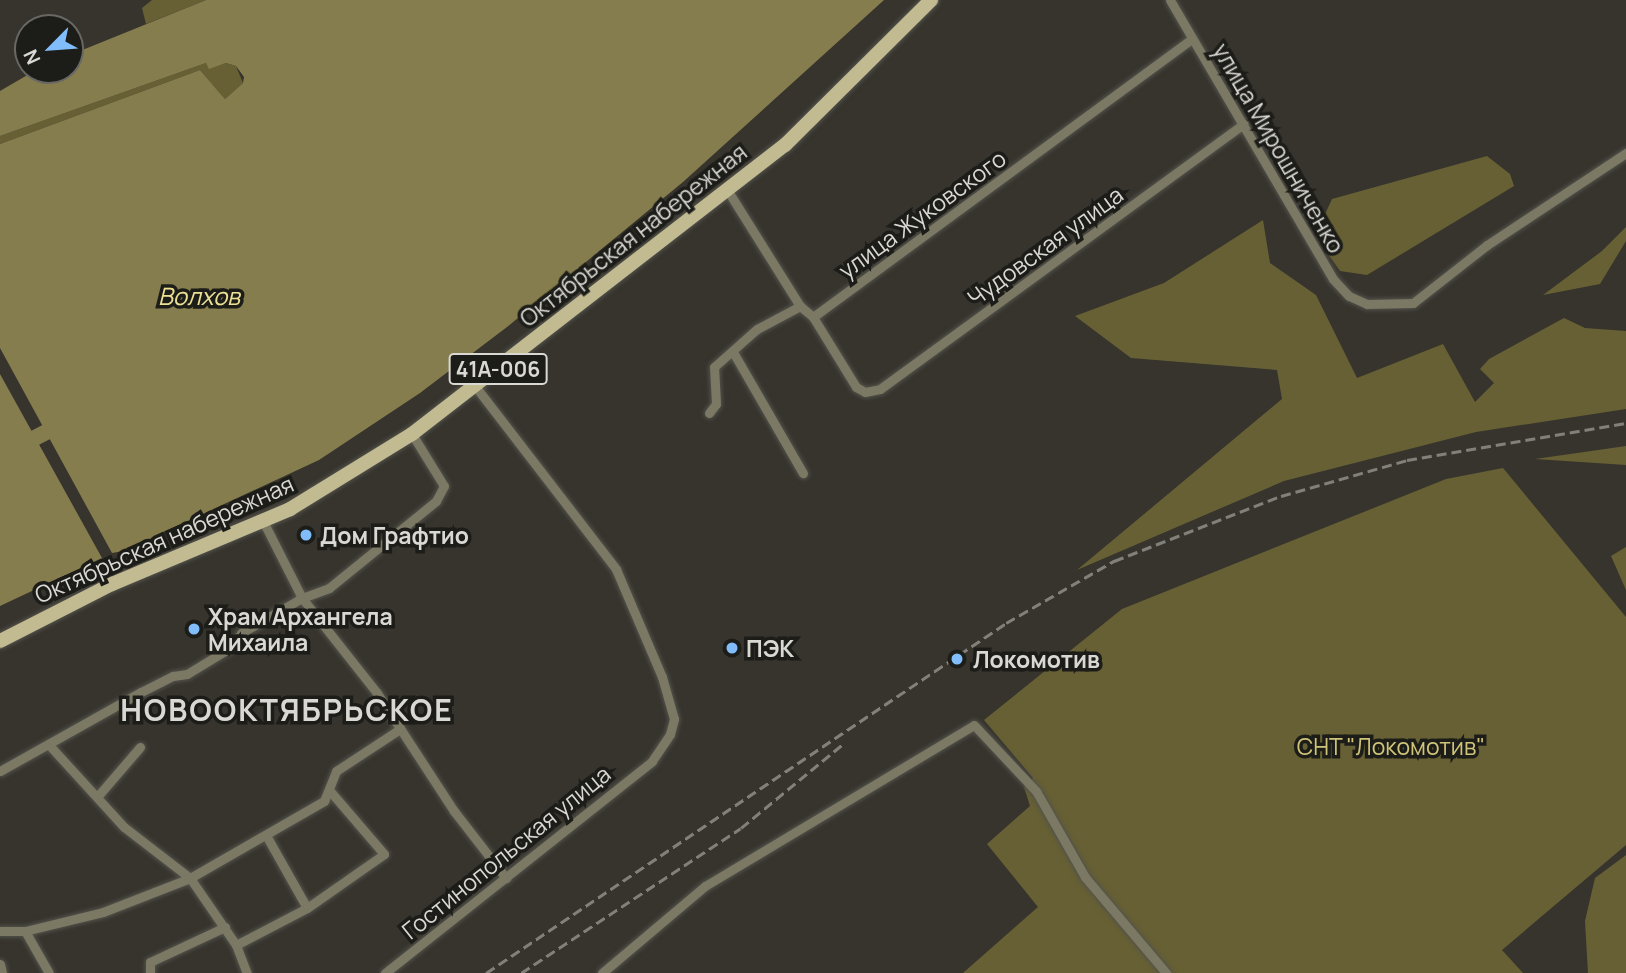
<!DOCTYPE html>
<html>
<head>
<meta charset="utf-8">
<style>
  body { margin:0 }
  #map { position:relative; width:1626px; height:973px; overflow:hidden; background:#36342d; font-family:Manrope,sans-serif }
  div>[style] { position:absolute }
  .green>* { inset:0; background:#676034 }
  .water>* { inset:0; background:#857d4e }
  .river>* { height:16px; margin:-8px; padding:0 8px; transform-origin:8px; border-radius:8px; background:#857d4e }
  .roads { filter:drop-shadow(0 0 2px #53524b) drop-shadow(0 0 2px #53524b) }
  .minor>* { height:9px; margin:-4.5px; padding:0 4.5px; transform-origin:4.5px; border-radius:4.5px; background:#7b7864 }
  .primary>* { height:14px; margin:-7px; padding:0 7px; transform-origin:7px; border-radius:7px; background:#c2bb92 }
  .rail>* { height:2.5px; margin-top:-1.25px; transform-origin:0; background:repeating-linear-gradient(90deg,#81807a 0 10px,transparent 0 15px) }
  .dots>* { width:19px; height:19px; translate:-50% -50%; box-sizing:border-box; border:4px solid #1c1c18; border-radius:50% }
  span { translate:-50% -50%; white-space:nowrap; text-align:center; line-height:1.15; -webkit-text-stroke:7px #1c1c18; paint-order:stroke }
  .shield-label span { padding:2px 5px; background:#1c1c18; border:2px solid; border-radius:5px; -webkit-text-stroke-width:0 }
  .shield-label { font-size:21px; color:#d9d8d3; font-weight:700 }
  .street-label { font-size:23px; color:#d9d8d3 }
  .poi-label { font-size:23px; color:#d9d8d3; font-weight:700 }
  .left { translate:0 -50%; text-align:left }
  .park-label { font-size:23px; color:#d0c479 }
  .water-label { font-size:24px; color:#ece094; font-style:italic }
  .district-label { font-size:30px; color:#d9d8d3; font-weight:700; letter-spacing:2px }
  .north { position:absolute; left:14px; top:14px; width:70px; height:70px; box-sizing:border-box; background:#1c1c18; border:2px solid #686763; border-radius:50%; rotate:245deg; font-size:19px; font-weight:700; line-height:28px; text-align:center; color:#d9d8d3 }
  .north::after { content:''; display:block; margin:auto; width:24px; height:32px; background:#81bdfa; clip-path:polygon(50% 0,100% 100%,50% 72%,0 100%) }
</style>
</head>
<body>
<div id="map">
  <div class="green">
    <div style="clip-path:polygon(152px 0,206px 0,146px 24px,142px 8px)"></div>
    <div style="clip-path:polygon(206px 63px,210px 68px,226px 63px,236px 66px,243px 83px,225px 99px,200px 70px,0 144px,0 136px)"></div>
    <div style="clip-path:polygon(1487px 156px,1510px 174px,1514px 186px,1367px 275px,1340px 271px,1315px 236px,1332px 199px)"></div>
    <div style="clip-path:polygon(1263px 220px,1270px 263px,1316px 295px,1357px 378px,1443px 344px,1475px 402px,1494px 383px,1480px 369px,1489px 359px,1564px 318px,1585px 328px,1626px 331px,1626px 409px,1476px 432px,1284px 481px,1077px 570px,1282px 399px,1277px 370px,1131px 358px,1075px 316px,1164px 283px)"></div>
    <div style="clip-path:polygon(1626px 227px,1626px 241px,1600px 284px,1543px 295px,1602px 251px)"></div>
    <div style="clip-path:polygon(1626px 446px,1626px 465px,1535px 459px)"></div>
    <div style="clip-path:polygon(1503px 468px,1626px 617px,1626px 845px,1502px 950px,1523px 973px,963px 973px,1038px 907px,987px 844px,1030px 806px,1024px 787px,1033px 778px,984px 720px,1122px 609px,1446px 479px)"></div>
    <div style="clip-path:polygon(1626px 547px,1626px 590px,1611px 556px)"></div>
    <div style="clip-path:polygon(1626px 855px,1626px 973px,1588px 973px,1585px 921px,1595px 878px)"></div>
  </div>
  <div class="water">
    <div style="clip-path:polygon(206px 0,884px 0,683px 182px,507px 327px,420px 393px,319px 460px,151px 538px,140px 548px,112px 553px,0 348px,0 144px,200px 70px,225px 99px,243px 83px,244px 77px,236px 66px,226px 63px,209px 69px,206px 63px,0 136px,0 91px,36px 70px,70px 70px,70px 55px)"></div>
    <div style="clip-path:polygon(0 374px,102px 558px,0 606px)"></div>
  </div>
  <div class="river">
    <div style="left:0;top:456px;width:72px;rotate:-27.3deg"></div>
  </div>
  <div class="roads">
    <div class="minor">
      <div style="left:1170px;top:0;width:323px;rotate:59.7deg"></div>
      <div style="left:1333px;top:279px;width:23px;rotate:47deg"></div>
      <div style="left:1349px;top:296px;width:20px;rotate:24deg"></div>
      <div style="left:1367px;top:304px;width:46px;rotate:-1.2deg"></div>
      <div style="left:1413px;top:303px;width:94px;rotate:-38.1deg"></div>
      <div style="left:1487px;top:245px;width:167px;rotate:-33.5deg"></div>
      <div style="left:726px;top:188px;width:139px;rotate:57.9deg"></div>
      <div style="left:813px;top:317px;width:82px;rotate:58.4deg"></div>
      <div style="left:856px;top:387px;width:10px;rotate:29deg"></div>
      <div style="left:865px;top:392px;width:15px;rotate:-11deg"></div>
      <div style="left:880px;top:389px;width:450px;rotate:-36.1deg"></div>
      <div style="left:733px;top:352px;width:140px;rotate:60deg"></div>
      <div style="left:709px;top:413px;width:11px;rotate:-52deg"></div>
      <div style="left:716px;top:404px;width:37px;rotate:-93deg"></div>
      <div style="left:714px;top:367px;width:57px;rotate:-41.5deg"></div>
      <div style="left:757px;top:329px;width:49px;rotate:-28.1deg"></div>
      <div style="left:800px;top:306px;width:17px;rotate:40deg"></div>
      <div style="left:813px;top:317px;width:470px;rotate:-36.3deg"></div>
      <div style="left:263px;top:521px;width:86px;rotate:63.1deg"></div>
      <div style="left:302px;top:598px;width:121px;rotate:51.7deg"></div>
      <div style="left:377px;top:693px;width:141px;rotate:56.9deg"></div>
      <div style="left:454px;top:811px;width:85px;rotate:52.2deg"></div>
      <div style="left:50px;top:746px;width:110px;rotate:47.6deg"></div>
      <div style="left:124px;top:827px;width:83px;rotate:37.7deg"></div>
      <div style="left:190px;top:878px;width:81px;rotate:55.5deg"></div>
      <div style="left:236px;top:945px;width:30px;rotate:69deg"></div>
      <div style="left:0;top:771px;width:162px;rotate:-29.3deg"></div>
      <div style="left:141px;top:692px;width:36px;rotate:-27deg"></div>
      <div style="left:173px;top:676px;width:14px;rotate:-8deg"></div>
      <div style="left:187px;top:674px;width:54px;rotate:-31.3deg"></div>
      <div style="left:233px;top:646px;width:15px;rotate:-58deg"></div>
      <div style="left:241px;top:633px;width:70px;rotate:-29.8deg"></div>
      <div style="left:302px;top:598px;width:29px;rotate:-20deg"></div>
      <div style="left:329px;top:588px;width:138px;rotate:-39.1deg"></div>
      <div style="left:436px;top:501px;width:17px;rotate:-62deg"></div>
      <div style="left:444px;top:486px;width:61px;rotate:-121.6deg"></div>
      <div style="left:97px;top:797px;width:66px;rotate:-49.3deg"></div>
      <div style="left:267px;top:837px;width:81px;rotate:60.6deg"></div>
      <div style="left:0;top:931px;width:25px"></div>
      <div style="left:25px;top:931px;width:80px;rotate:-13.7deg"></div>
      <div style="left:103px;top:912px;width:93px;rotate:-21.3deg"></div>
      <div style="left:190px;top:878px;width:155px;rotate:-29.9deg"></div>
      <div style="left:324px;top:801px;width:32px;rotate:-68deg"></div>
      <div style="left:336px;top:771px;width:77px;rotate:-33.3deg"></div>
      <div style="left:25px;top:931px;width:48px;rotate:60.3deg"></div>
      <div style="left:236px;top:945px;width:80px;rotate:-27.5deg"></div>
      <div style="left:307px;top:908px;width:94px;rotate:-35deg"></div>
      <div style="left:384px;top:854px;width:83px;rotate:-130.6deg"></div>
      <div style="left:0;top:964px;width:9px;rotate:77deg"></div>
      <div style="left:150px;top:973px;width:11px;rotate:-90deg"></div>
      <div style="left:150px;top:962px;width:83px;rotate:-25deg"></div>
      <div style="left:385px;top:973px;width:341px;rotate:-38.4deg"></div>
      <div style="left:652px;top:761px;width:32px;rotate:-56deg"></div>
      <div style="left:670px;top:734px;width:16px;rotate:-75deg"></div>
      <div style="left:674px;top:719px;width:44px;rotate:-105.9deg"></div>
      <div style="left:662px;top:677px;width:117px;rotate:-113.1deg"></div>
      <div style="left:616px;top:569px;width:230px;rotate:-127.6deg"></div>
      <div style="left:602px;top:973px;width:135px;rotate:-40.2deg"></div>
      <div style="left:705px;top:886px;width:313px;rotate:-30.9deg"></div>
      <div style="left:974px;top:725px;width:91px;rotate:46.8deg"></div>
      <div style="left:1036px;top:791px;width:99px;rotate:60.3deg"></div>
      <div style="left:1085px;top:877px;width:126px;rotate:49.8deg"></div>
    </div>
    <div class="primary">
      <div style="left:0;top:641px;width:126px;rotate:-27deg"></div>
      <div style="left:112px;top:584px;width:193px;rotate:-22.8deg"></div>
      <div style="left:290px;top:509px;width:143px;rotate:-31.6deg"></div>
      <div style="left:412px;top:434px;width:472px;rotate:-37.8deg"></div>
      <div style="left:785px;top:145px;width:206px;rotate:-44.8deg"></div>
    </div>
  </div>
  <div class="rail">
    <div style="left:486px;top:973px;width:627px;rotate:-33.94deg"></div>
    <div style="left:1006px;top:623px;width:125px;rotate:-29.9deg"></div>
    <div style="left:1114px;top:561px;width:179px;rotate:-21.3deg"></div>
    <div style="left:1281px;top:496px;width:131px;rotate:-15.9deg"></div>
    <div style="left:1407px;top:460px;width:222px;rotate:-9.6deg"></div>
    <div style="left:521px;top:973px;width:263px;rotate:-33.4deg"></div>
    <div style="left:741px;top:828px;width:132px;rotate:-39.5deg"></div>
  </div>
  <div class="dots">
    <div style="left:306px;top:535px;background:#81bdfa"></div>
    <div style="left:194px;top:629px;background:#81bdfa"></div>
    <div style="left:732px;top:648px;background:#81bdfa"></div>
    <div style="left:957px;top:659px;background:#81bdfa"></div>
  </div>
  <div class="shield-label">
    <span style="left:498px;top:369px">41А-006</span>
  </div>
  <div class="street-label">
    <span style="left:1279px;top:148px;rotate:60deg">улица Мирошниченко</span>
    <span style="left:922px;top:214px;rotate:-36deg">улица Жуковского</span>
    <span style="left:633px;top:235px;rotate:-38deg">Октябрьская набережная</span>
    <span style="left:1045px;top:246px;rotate:-36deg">Чудовская улица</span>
    <span style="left:164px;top:539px;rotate:-24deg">Октябрьская набережная</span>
    <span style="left:506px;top:852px;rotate:-39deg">Гостинопольская улица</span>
  </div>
  <div class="poi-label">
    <span class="left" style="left:320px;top:535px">Дом Графтио</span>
    <span class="left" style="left:208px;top:629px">Храм Архангела<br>Михаила</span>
    <span class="left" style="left:746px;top:648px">ПЭК</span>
    <span class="left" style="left:973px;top:659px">Локомотив</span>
  </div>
  <div class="park-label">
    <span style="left:1391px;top:746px">СНТ "Локомотив"</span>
  </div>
  <div class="water-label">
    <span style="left:199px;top:296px">Волхов</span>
  </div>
  <div class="district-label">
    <span style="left:287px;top:710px">НОВООКТЯБРЬСКОЕ</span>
  </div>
  <div class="north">N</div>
</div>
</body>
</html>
